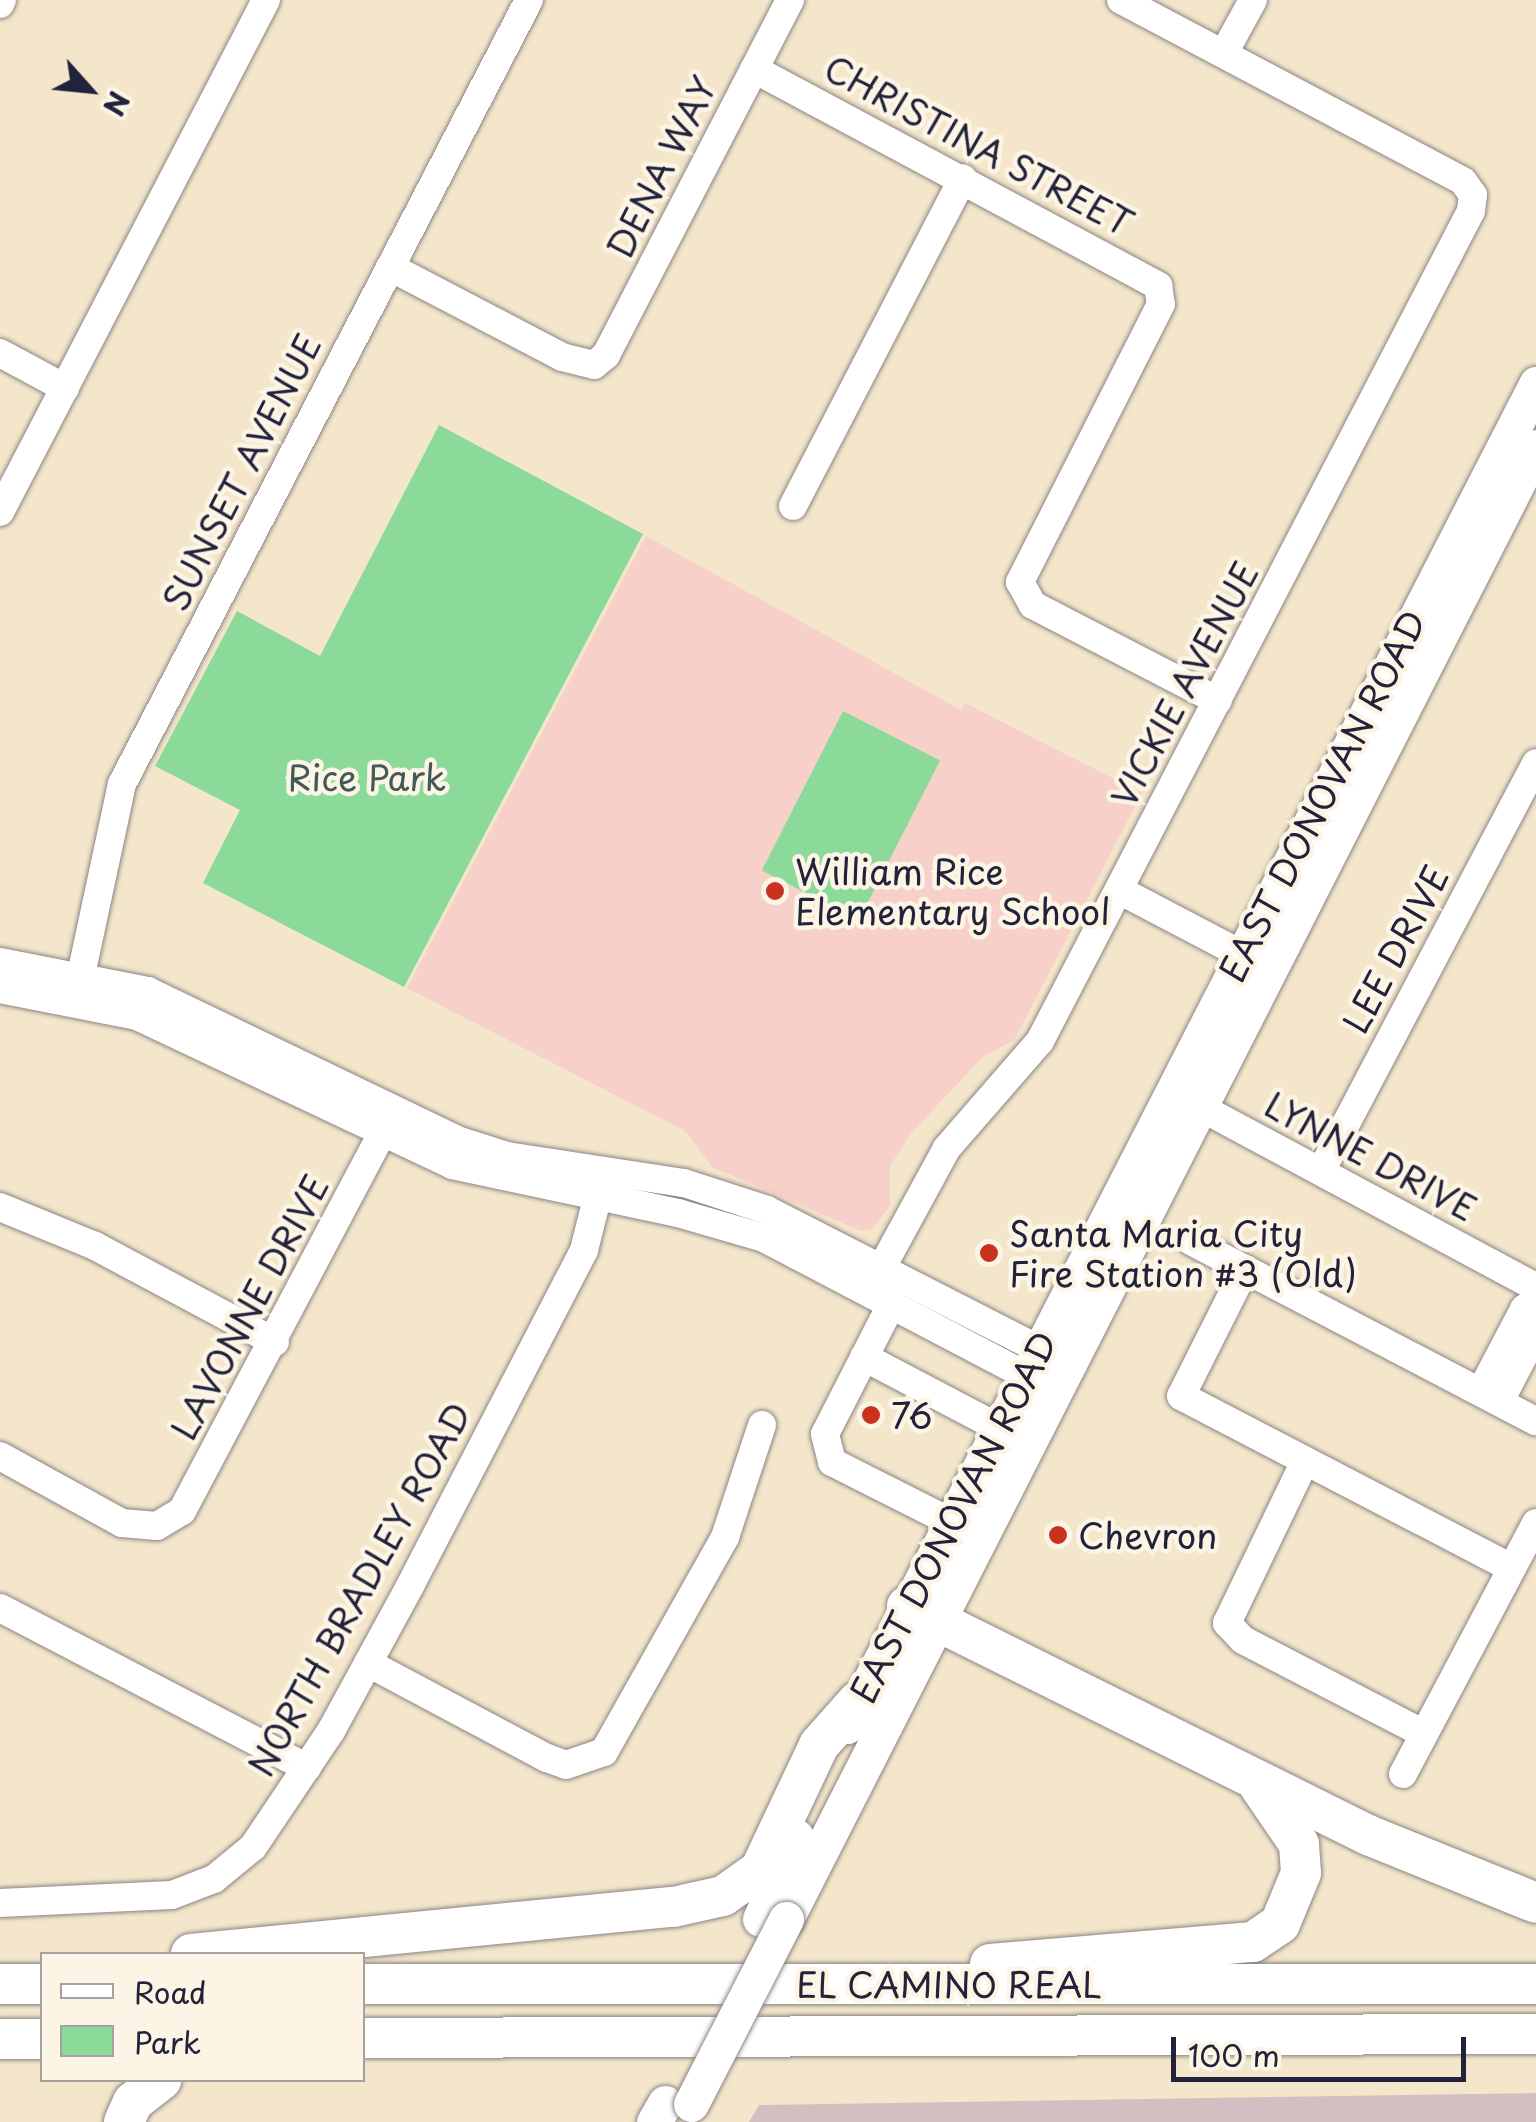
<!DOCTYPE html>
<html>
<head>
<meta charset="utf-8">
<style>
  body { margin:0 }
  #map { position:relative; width:1536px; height:2122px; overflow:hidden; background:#f4e6cb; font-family:"Playpen Sans",sans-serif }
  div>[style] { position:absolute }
  .built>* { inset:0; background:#f7d1c9 }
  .industrial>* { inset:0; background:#d2bfc1 }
  .green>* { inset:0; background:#8cda99; transform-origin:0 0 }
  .roads { filter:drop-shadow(0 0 2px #8b8483) drop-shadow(0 0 2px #8b8483) }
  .minor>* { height:28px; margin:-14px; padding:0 14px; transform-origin:14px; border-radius:14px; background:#fff }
  .major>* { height:35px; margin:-17.5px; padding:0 17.5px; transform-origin:17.5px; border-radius:17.5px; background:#fff }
  .highway>* { height:40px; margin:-20px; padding:0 20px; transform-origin:20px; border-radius:20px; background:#fff }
  .bridges { filter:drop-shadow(0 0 2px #8b8483) drop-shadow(0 0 2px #8b8483) }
  .major-bridge>* { height:35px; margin:-17.5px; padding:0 17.5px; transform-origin:17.5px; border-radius:17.5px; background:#fff }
  .dots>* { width:28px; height:28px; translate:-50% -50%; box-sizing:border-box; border:5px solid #fcf5e5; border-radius:50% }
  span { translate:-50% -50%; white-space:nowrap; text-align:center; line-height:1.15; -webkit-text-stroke:9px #fcf5e5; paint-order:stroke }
  .street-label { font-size:35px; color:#22223b }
  .park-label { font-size:35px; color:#425957 }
  .poi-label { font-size:35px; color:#22223b }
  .left { translate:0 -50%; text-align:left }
  .legend { position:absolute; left:40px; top:1952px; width:325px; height:130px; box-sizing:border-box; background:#fcf5e5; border:2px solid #a5a1a1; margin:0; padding:12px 18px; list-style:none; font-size:30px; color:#22223b }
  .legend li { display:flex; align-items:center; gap:20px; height:50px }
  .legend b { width:50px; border:2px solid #a5a1a1 }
  .north { position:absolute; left:40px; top:40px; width:100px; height:100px; -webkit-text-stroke:8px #fcf5e5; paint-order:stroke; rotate:117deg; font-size:28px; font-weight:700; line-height:40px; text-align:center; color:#22223b }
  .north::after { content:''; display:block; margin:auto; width:35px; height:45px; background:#22223b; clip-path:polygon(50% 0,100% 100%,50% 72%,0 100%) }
  .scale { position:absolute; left:1171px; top:2037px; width:295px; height:45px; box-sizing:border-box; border:5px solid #22223b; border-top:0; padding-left:12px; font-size:30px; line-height:35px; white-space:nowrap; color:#22223b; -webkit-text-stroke:8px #fcf5e5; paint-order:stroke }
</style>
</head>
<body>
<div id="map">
  <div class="built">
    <div style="clip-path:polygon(646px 536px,961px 710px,965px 703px,1142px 793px,1015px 1039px,983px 1057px,912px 1132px,890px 1166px,890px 1206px,872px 1229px,861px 1231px,712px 1167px,685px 1131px,407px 988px)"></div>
  </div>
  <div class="industrial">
    <div style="clip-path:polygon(1536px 2093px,1536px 2122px,749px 2122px,759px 2105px)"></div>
  </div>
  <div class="green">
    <div style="clip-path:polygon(439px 425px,643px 534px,404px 987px,203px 883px,240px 810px,155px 766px,237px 611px,320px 656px)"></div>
    <div style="left:843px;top:711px;width:109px;height:179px;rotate:27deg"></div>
  </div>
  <div class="roads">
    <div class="minor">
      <div style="left:0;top:4px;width:4px;rotate:-63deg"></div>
      <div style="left:1224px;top:53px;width:60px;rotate:-61.3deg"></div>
      <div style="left:754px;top:69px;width:459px;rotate:28.2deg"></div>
      <div style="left:1158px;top:286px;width:18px;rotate:81deg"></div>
      <div style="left:1161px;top:304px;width:312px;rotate:116.9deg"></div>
      <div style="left:1020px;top:582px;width:26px;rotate:61deg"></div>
      <div style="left:1033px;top:605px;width:208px;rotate:27.4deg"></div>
      <div style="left:390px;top:267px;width:194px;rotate:27.6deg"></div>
      <div style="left:562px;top:357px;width:33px;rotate:14deg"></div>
      <div style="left:594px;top:365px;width:16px;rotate:-40deg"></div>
      <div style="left:606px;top:355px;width:400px;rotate:-62.6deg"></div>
      <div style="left:0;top:353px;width:74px;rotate:28.3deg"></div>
      <div style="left:793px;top:506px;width:369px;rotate:-62.6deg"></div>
      <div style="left:0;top:512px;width:577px;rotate:-62.55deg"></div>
      <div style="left:1119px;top:890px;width:159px;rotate:27.7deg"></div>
      <div style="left:0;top:962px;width:151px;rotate:11.1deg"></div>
      <div style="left:148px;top:991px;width:346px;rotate:25.7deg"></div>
      <div style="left:460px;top:1141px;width:49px;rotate:17.7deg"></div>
      <div style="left:507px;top:1156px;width:179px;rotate:8.7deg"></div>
      <div style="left:684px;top:1183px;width:87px;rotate:18deg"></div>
      <div style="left:767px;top:1210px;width:325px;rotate:27.1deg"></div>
      <div style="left:0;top:989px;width:140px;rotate:11.1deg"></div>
      <div style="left:137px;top:1016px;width:348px;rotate:25.3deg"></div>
      <div style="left:452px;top:1165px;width:231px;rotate:12deg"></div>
      <div style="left:678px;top:1213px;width:90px;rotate:16.2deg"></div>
      <div style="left:764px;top:1238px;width:314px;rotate:27.7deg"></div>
      <div style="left:78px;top:989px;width:210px;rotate:-77.9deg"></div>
      <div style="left:122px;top:784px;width:883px;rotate:-62.56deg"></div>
      <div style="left:1185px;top:1099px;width:398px;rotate:28.2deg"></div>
      <div style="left:1321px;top:1171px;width:461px;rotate:-62.2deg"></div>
      <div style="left:0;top:1207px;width:103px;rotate:22.3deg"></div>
      <div style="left:95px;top:1246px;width:204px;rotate:28.1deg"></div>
      <div style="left:1191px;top:1241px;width:389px;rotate:27.6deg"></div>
      <div style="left:1245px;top:1269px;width:142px;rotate:116.7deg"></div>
      <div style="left:1181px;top:1396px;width:373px;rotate:27.5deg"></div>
      <div style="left:869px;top:1291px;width:163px;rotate:-61.4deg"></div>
      <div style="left:947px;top:1148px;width:142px;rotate:-49deg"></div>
      <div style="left:1040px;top:1041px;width:935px;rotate:-62.56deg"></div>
      <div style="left:1471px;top:211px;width:16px;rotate:-83deg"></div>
      <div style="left:1473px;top:195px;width:17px;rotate:-126deg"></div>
      <div style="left:1463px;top:181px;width:387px;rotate:-152.1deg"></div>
      <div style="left:892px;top:1303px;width:147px;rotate:117.1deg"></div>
      <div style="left:825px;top:1434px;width:29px;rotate:76deg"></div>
      <div style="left:832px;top:1462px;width:133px;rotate:26.8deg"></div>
      <div style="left:864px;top:1357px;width:153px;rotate:27.7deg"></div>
      <div style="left:1481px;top:1391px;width:93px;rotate:-62.3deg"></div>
      <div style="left:1524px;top:1309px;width:15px;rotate:-37deg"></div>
      <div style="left:1500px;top:1401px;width:78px;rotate:-62.4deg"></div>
      <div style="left:0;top:1456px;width:139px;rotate:28.8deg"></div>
      <div style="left:122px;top:1523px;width:35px;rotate:5deg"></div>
      <div style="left:157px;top:1526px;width:29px;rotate:-31deg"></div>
      <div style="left:182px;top:1511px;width:446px;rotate:-62.1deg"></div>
      <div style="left:1305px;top:1461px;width:180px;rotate:115.7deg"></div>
      <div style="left:1227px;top:1623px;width:23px;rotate:47deg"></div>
      <div style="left:1243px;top:1640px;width:204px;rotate:27.4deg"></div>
      <div style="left:0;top:1608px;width:346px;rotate:27.5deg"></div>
      <div style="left:368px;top:1663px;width:203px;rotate:28deg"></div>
      <div style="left:547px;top:1758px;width:20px;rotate:20deg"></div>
      <div style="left:566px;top:1765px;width:40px;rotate:-18.9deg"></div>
      <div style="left:604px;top:1752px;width:247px;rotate:-60.6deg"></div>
      <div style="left:725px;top:1537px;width:118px;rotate:-71.7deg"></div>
      <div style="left:1403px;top:1774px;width:284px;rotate:-62.1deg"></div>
      <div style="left:0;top:1903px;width:172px;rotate:-2.7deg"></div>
      <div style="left:172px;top:1895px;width:45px;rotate:-20.9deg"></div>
      <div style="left:214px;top:1879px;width:50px;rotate:-39.4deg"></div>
      <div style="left:253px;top:1847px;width:140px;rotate:-56.1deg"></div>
      <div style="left:331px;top:1731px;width:165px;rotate:-61.4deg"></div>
      <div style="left:410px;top:1586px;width:378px;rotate:-62.6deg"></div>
      <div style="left:584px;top:1250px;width:69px;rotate:-75.8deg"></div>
    </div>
    <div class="major">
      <div style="left:847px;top:1726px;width:1509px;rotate:-62.82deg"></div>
      <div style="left:760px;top:1919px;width:90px;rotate:-66.3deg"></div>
      <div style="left:786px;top:1919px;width:1652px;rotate:-63deg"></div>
      <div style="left:654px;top:2122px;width:22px;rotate:-60deg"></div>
    </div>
    <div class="highway">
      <div style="left:907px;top:1606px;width:515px;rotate:26.42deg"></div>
      <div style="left:1368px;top:1835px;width:181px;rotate:22deg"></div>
      <div style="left:191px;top:1954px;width:485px;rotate:-5.6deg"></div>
      <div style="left:674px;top:1907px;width:50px;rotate:-12.7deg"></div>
      <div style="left:723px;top:1896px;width:45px;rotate:-35.1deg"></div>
      <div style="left:760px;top:1870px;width:138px;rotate:-64.7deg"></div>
      <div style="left:819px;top:1745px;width:59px;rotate:-48.4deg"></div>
      <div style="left:990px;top:1964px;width:264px;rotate:-4.8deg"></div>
      <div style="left:1253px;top:1942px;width:32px;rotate:-34deg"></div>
      <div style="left:1280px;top:1924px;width:55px;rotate:-67.6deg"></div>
      <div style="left:1301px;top:1873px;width:29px;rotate:-94deg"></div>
      <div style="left:1299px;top:1844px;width:69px;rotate:-124.4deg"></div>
      <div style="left:0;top:1984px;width:42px"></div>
      <div style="left:362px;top:1984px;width:1174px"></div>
      <div style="left:362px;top:2038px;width:1174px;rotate:-0.2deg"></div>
      <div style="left:0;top:2039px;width:42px"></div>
      <div style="left:124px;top:2122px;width:22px;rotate:-66deg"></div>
      <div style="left:133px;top:2102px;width:36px;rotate:-38deg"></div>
    </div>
  </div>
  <div class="bridges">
    <div class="major-bridge">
      <div style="left:691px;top:2104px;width:208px;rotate:-62.8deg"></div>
    </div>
  </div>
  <div class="dots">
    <div style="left:775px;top:891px;background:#c8321e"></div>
    <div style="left:989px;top:1253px;background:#c8321e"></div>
    <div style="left:871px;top:1415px;background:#c8321e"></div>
    <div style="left:1058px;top:1535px;background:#c8321e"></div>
  </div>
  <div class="street-label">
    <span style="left:979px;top:145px;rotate:28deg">CHRISTINA STREET</span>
    <span style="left:661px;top:167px;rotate:-63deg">DENA WAY</span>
    <span style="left:241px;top:472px;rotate:-63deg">SUNSET AVENUE</span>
    <span style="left:1184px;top:684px;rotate:-62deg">VICKIE AVENUE</span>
    <span style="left:1322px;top:796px;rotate:-63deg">EAST DONOVAN ROAD</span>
    <span style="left:1395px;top:949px;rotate:-62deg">LEE DRIVE</span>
    <span style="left:1371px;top:1156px;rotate:28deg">LYNNE DRIVE</span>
    <span style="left:249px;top:1307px;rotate:-62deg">LAVONNE DRIVE</span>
    <span style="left:953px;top:1517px;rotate:-63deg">EAST DONOVAN ROAD</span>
    <span style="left:359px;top:1589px;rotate:-61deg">NORTH BRADLEY ROAD</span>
    <span style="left:949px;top:1984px">EL CAMINO REAL</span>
  </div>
  <div class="park-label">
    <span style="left:367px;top:777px">Rice Park</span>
  </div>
  <div class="poi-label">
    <span class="left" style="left:795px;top:891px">William Rice<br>Elementary School</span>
    <span class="left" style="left:1009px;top:1253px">Santa Maria City<br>Fire Station #3 (Old)</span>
    <span class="left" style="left:891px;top:1415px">76</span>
    <span class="left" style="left:1078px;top:1535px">Chevron</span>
  </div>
  <ul class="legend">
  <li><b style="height:12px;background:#fff"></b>Road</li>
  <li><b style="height:28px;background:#8cda99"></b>Park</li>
  </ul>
  <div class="north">N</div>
  <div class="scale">100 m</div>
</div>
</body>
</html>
